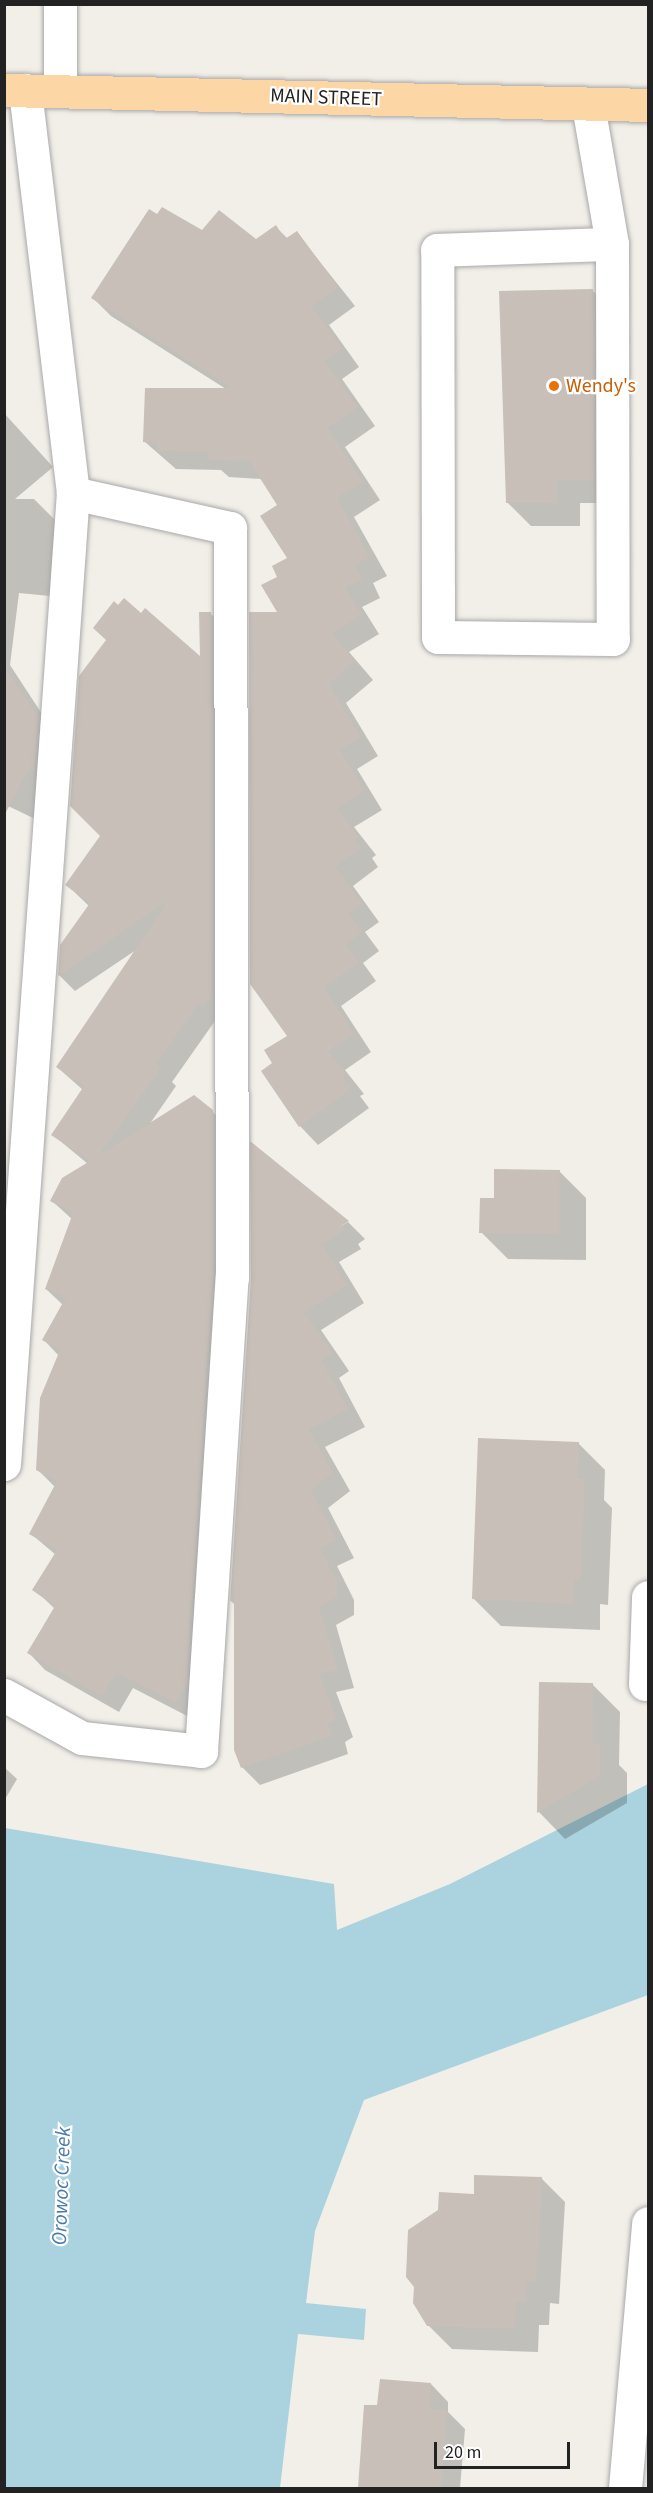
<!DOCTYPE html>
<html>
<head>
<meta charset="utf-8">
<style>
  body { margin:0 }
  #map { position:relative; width:653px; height:2493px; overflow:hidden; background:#f2efe9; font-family:"Source Sans 3",sans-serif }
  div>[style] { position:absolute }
  .water>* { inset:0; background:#aad3df }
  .shadow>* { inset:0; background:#0003 }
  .building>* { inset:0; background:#c7bfb8 }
  .roads { filter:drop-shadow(0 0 2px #a9a9a9) drop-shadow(0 0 2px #a9a9a9) }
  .minor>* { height:33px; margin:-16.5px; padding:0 16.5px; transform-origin:16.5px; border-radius:16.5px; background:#fff }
  .major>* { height:33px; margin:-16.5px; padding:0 16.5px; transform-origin:16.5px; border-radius:16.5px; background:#fcd6a4 }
  .dots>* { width:16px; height:16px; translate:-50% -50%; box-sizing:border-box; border:3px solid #fff; border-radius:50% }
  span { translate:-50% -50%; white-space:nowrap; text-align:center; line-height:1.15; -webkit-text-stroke:4.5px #fff; paint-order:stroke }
  .street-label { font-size:20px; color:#222 }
  .food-label { font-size:20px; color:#c56008 }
  .left { translate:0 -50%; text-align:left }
  .water-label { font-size:21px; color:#4a7aab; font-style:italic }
  .frame { position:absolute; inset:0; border:6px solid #222; pointer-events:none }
  .scale { position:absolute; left:434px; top:2442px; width:136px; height:27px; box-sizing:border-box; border:3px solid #222; border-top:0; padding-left:8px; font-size:18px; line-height:21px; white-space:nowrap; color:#222; -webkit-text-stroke:4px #fff; paint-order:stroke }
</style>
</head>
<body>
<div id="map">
  <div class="water">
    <div style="clip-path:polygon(648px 1784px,648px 1995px,364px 2100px,315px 2231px,306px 2303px,366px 2309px,364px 2340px,298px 2334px,280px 2488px,5px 2488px,5px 1828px,334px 1884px,337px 1930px,450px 1884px)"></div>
  </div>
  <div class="shadow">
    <div style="clip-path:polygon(158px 216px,202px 232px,256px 241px,276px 227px,288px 239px,297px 233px,355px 306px,329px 325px,359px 367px,342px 379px,375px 426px,345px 447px,380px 500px,354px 517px,387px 576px,373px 583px,380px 598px,362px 607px,379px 634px,349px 652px,373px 680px,346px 703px,378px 756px,357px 769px,382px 810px,354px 827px,376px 855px,372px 858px,378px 867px,353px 886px,379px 922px,365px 932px,379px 951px,363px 963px,376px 981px,341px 1006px,371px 1052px,345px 1070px,364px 1094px,360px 1096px,369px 1108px,318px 1145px,300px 1126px,263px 1071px,274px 1064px,289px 1036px,279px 614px,279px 577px,289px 558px,279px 505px,262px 479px,229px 477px,221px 470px,176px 469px,145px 442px,226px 389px,111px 316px,93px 298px)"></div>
    <div style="clip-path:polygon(593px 291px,616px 314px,617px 503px,580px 503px,580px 526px,531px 526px,507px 502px)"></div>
    <div style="clip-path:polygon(4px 413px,53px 467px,15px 499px,34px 499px,55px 520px,50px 596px,19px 593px,10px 665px,59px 740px,35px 819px,4px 804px)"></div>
    <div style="clip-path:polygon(118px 607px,141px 615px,202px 659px,211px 614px,228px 631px,217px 1018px,172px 1082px,176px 1086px,149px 1125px,212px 1111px,229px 1129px,193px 1719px,133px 1688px,119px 1712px,45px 1670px,29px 1653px,55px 1609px,34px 1589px,56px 1555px,30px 1533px,55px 1487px,38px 1470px,59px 1356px,44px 1340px,63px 1305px,46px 1289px,73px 1220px,52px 1201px,88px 1164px,53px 1135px,83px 1090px,57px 1067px,136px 950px,75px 991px,59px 975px,89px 906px,67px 885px,102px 836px,107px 641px)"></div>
    <div style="clip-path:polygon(559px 1171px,586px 1198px,586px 1260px,508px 1259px,481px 1232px,495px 1200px)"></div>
    <div style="clip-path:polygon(348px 1222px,365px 1239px,358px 1244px,361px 1249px,339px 1262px,364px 1303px,321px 1330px,349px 1371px,339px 1378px,365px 1427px,325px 1447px,350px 1491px,328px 1508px,354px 1558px,337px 1566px,354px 1600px,354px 1615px,336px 1625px,354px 1688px,336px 1692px,353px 1737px,345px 1742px,348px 1754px,260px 1785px,242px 1767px,235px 1605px,231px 1601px,252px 1279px)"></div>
    <div style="clip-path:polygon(578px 1443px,605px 1470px,604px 1500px,612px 1508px,608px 1605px,600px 1604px,600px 1630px,501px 1626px,474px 1599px)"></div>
    <div style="clip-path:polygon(540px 1684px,593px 1685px,620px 1712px,619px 1765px,627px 1773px,627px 1803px,565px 1839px,539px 1812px)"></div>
    <div style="clip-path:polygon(4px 1767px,17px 1779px,4px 1801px)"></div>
    <div style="clip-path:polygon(542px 2179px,565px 2202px,559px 2304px,550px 2303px,549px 2325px,539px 2325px,538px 2352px,452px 2349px,428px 2325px,475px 2195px)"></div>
    <div style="clip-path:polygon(431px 2384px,448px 2402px,448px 2412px,465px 2429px,460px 2488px,360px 2488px,379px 2407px)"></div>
  </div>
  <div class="building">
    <div style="clip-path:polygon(162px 207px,202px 230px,219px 210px,256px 239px,276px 225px,285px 239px,297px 231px,338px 287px,312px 306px,342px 348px,325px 361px,358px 407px,328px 428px,363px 482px,337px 498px,370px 557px,355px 565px,363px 579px,345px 588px,362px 615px,332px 633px,355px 661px,329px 684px,361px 737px,340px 750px,365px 791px,337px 808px,359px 837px,355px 840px,361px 848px,335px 867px,362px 903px,348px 913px,362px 932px,346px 944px,359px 963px,324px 987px,354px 1034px,328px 1051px,347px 1075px,343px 1077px,351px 1089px,299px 1127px,261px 1071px,272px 1063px,264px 1050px,287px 1036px,250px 984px,249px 612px,277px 612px,261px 585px,277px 577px,272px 566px,287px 558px,260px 516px,277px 505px,249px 461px,209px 460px,209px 452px,157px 451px,157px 443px,143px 442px,145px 388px,231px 388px,91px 298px,149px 209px,157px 214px)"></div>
    <div style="clip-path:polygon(593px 289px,594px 480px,557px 480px,557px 503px,506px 503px,499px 291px)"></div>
    <div style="clip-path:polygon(124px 598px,141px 613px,145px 608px,200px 656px,199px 612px,211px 612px,212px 995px,204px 1006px,199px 1003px,156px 1064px,161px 1068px,99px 1155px,194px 1095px,213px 1110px,213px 1277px,187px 1682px,176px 1703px,116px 1672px,102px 1696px,27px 1653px,55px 1606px,32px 1590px,57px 1550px,29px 1534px,57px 1481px,36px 1470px,40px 1398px,60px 1350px,42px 1340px,66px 1297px,45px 1289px,73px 1213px,50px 1201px,62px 1178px,90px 1161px,51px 1135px,84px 1086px,56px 1067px,168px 901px,58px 976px,60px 945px,90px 903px,65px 885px,100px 836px,70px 806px,79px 676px,106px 640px,93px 628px,114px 601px,118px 605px)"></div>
    <div style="clip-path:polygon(4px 666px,38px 717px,34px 771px,30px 767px,4px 816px)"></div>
    <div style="clip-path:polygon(250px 1141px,349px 1221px,341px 1226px,345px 1230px,322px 1244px,347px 1285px,304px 1312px,332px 1353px,322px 1360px,348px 1409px,309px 1429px,333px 1473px,311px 1490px,337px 1540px,320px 1548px,337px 1581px,337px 1597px,319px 1607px,338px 1670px,319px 1674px,337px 1719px,328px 1724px,331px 1736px,241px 1768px,234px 1750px,234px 1594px,230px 1602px,251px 1279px)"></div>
    <div style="clip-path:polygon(494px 1169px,560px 1170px,559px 1234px,479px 1233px,480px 1198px,494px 1198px)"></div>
    <div style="clip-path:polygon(478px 1438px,579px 1442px,577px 1479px,585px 1479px,581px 1579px,574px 1578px,573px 1604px,472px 1599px)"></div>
    <div style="clip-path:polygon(539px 1682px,593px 1683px,593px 1744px,600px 1744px,600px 1776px,537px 1813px)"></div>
    <div style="clip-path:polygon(474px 2175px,542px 2177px,536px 2281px,527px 2281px,526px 2302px,516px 2302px,515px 2329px,427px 2326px,413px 2303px,414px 2287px,406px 2277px,408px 2230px,438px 2210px,439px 2192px,474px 2194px)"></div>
    <div style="clip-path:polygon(380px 2379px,431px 2383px,430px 2409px,447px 2410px,441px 2488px,358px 2488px,364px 2405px,377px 2405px)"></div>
  </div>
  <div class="roads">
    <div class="minor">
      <div style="left:60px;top:4px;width:87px;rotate:90deg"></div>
      <div style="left:588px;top:105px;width:141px;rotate:80.2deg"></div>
      <div style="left:612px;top:244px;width:395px;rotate:89.9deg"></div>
      <div style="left:613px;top:639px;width:175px;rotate:-179.3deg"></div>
      <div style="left:438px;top:637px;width:387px;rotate:-90.1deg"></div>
      <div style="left:437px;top:250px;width:175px;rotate:-2deg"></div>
      <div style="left:4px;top:1464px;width:973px;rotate:-85.94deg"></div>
      <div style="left:73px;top:493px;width:406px;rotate:-96.8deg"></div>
      <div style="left:645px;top:1684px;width:87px;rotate:-88deg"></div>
      <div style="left:4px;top:1695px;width:89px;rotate:28.9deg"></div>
      <div style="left:82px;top:1738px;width:120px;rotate:6.2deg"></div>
      <div style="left:201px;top:1751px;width:474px;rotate:-86.3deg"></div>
      <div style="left:232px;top:1278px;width:750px;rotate:-90.15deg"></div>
      <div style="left:230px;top:528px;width:161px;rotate:-167.4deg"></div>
      <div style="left:625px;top:2488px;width:266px;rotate:-85deg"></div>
    </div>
    <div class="major">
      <div style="left:4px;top:90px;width:644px;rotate:1.33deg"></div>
    </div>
  </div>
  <div class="dots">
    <div style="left:554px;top:386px;background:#e8710a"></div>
  </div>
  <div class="street-label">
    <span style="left:326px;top:98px;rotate:2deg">MAIN STREET</span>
  </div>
  <div class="food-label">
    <span class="left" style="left:566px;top:386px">Wendy's</span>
  </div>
  <div class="water-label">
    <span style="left:61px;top:2186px;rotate:-88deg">Orowoc Creek</span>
  </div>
  <div class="frame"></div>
  <div class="scale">20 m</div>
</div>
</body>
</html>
